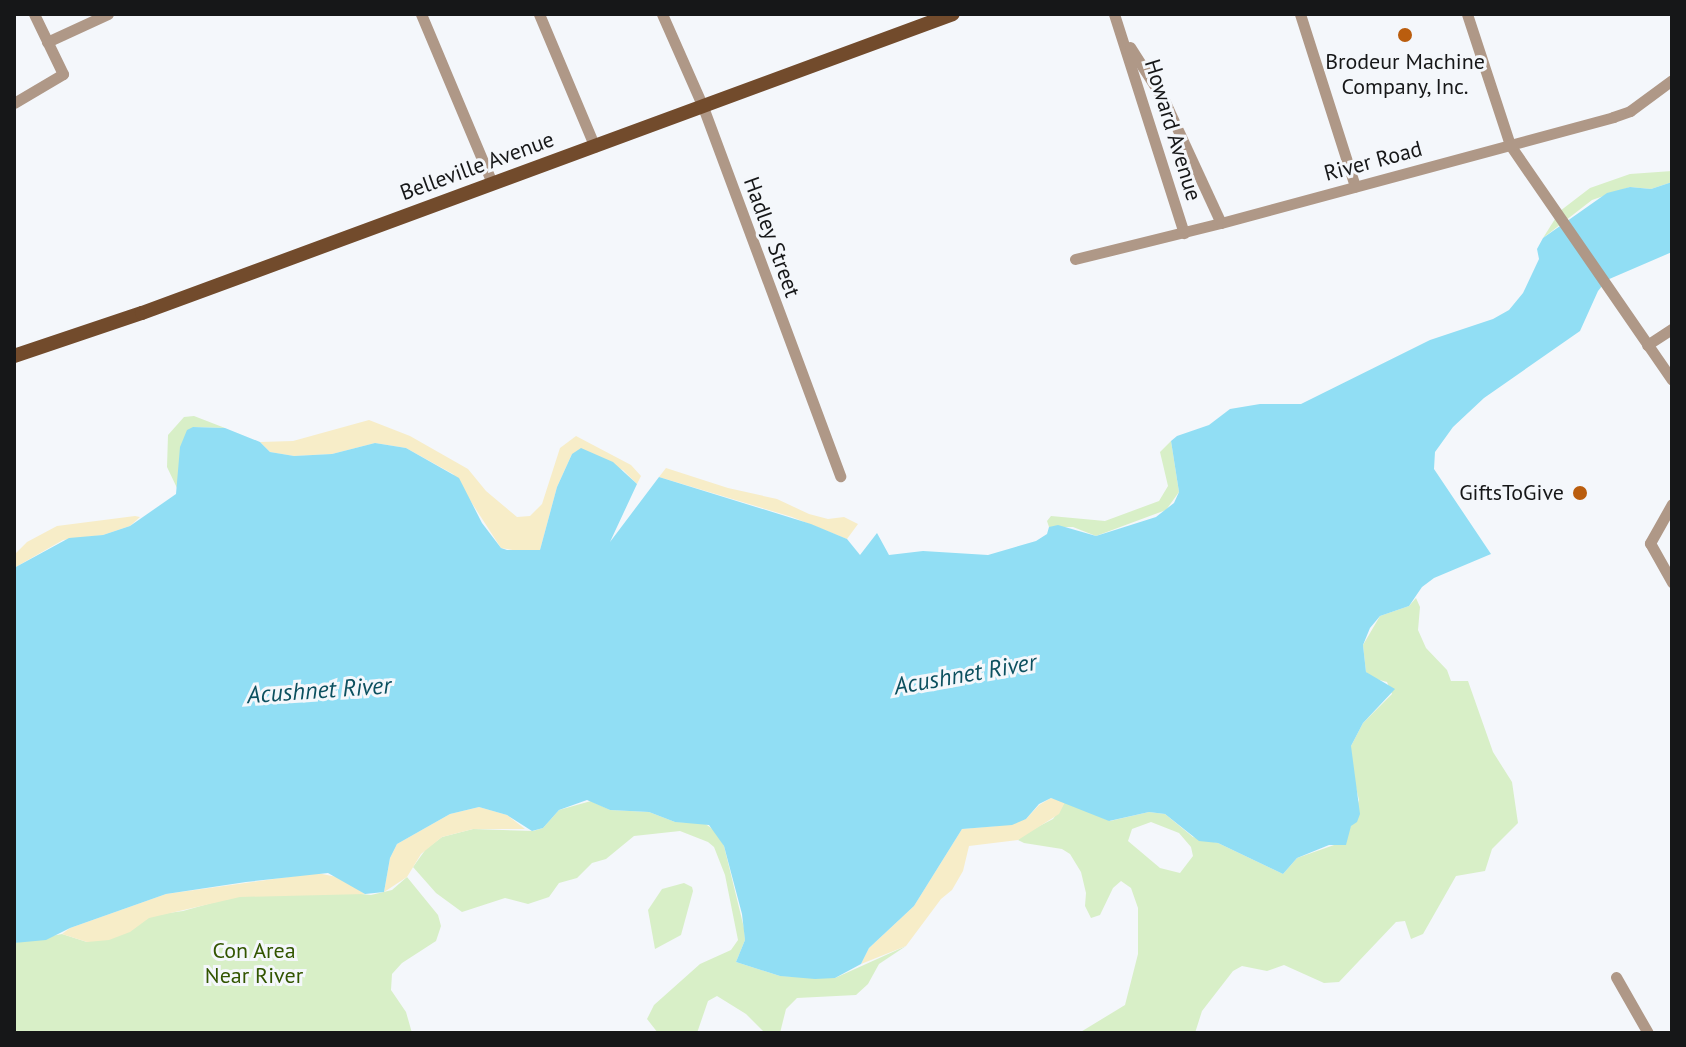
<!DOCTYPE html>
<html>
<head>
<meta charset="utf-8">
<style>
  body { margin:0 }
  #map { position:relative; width:1686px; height:1047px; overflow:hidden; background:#f4f7fb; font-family:"PT Sans",sans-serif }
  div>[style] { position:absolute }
  .green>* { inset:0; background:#d8efc7 }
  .sand>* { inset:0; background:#f7edc8 }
  .water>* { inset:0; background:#91def4 }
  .minor>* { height:11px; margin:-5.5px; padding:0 5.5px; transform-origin:5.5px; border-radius:5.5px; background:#af9887 }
  .major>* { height:14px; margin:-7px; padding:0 7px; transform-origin:7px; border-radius:7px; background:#724b2c }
  .dots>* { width:22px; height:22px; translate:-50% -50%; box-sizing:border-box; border:4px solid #f4f7fb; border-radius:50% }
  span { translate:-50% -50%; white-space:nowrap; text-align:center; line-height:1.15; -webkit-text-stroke:6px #f4f7fb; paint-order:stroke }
  .poi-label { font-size:22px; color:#161718 }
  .right { translate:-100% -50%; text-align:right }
  .street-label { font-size:22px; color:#161718 }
  .park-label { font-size:22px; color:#325500 }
  .water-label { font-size:24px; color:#0c505f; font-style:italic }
  .frame { position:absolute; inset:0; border:16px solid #161718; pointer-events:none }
</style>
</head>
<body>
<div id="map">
  <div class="green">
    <div style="clip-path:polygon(1672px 171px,1672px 182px,1651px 189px,1630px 187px,1592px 200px,1543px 238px,1560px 211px,1590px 188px,1630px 174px)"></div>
    <div style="clip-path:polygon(194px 416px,225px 428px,193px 427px,177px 488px,167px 467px,168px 435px,184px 417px)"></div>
    <div style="clip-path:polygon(1171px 441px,1179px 492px,1166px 510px,1096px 536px,1073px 527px,1049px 527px,1047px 521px,1051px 516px,1105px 521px,1159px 501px,1168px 486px,1160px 452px)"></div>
    <div style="clip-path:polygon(evenodd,1416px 598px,1420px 607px,1418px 630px,1426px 648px,1447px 670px,1451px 681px,1468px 681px,1493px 752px,1512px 782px,1518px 823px,1492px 849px,1485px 871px,1456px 876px,1423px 934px,1411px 939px,1405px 921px,1396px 922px,1339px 982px,1324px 983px,1284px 965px,1267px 971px,1242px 966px,1233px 971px,1202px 1011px,1195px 1033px,1079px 1033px,1125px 1005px,1138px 954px,1138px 908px,1131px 888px,1121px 881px,1113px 888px,1100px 915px,1091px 918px,1085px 906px,1086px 893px,1081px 872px,1070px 854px,1062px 849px,1024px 843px,1018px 840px,1022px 835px,1053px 819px,1065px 802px,1110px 821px,1149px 812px,1165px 814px,1193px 837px,1218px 843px,1283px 874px,1297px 858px,1337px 844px,1351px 826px,1359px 800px,1350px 763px,1351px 746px,1363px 723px,1392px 694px,1387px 682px,1372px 678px,1366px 672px,1363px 645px,1380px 616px,1409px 606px,1416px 598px,1151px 822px,1179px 833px,1191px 847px,1193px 856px,1180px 873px,1160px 868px,1128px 841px,1132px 829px,1151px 822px)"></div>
    <div style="clip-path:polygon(591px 801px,610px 810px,649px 812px,675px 822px,704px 823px,717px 832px,724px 846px,744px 928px,745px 940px,736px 962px,780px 976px,835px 978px,906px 946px,879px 964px,868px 984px,856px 995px,797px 998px,786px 1009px,780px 1033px,765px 1033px,746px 1014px,717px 996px,708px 1001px,697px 1033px,658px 1033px,647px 1019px,654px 1005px,700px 964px,731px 950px,738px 940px,725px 875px,714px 847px,708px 842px,680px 831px,634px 836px,606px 859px,592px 863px,577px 878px,559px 883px,549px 897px,528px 904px,505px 898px,462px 912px,436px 893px,413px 867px,426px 849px,442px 837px,473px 829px,533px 831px,543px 828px,559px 810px)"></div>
    <div style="clip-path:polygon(407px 877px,438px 915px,441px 926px,436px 941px,402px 963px,392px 974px,391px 990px,406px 1012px,412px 1033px,14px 1033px,14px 943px,62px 934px,87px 942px,147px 916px,183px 911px,247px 893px,321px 890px,371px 895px,392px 890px)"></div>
    <div style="clip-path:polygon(684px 883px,692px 887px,693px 891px,681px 935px,655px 949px,648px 910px,662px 889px)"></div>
  </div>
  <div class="sand">
    <div style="clip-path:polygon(369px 420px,410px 436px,468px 469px,486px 491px,517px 517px,530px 516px,542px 504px,560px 448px,576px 436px,631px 465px,641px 476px,637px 484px,623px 470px,572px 454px,557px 487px,540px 550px,525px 552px,501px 548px,453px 474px,406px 448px,375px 443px,332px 454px,294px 456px,270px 452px,260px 442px,293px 441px)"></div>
    <div style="clip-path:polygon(666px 468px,728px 488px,777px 499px,809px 514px,828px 519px,844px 517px,858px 524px,847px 539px,792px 517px,659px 477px)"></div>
    <div style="clip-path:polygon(135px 516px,140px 517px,130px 526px,103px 535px,63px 540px,14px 568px,14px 555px,27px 542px,57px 526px)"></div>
    <div style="clip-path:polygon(1051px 798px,1065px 802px,1059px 814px,1018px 840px,969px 846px,963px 871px,952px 890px,941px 899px,906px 946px,861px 964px,869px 948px,914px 906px,962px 829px,997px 826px,1026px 819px,1039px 805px)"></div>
    <div style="clip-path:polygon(479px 807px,507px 815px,525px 829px,473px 829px,442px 837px,421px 854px,407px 877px,384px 892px,390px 858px,397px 844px,450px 814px)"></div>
    <div style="clip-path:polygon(317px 873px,342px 878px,365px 894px,240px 897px,149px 918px,130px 932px,109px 940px,87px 942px,62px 934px,70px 928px,166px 894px)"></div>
  </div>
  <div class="water">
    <div style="clip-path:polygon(1672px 182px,1672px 252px,1607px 280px,1598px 291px,1580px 331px,1484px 398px,1453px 427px,1435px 452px,1434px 469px,1491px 554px,1434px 578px,1422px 587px,1409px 606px,1380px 616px,1370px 628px,1363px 645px,1366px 672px,1395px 689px,1363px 723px,1351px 746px,1360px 814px,1357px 822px,1351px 826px,1346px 845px,1329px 845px,1297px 858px,1283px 874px,1218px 843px,1199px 841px,1165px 814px,1149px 812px,1109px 821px,1051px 798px,1039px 804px,1026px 819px,1012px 825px,962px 829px,914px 906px,869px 948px,861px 964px,835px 978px,815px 979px,780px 976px,736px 962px,745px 940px,742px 914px,724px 846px,709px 825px,675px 822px,649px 812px,610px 810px,587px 800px,559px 810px,543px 828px,532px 831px,507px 815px,479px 807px,450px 814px,397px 844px,390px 858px,384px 892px,365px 894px,328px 873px,246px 882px,166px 894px,70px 928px,46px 940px,14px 943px,14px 568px,69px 538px,103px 535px,130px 526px,176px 494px,180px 447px,187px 430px,193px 427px,225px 428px,260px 442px,270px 452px,294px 456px,332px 454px,375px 443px,406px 448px,459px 478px,482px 523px,501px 548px,507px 550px,540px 550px,557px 487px,572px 454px,581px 448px,613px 462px,637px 484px,610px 542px,659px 477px,811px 524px,847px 539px,860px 555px,877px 533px,889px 555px,923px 551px,988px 555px,1036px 541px,1047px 534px,1049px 527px,1058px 525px,1096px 536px,1156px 517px,1174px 503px,1179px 492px,1171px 441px,1177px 436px,1209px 425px,1230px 409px,1260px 404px,1301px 404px,1430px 340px,1493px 319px,1509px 310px,1523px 293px,1539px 259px,1537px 249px,1543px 238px,1607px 193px,1630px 187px,1651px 189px)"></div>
  </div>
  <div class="minor">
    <div style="left:421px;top:14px;width:183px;rotate:67.2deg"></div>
    <div style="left:539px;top:14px;width:144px;rotate:67.2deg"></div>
    <div style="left:662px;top:14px;width:102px;rotate:66.2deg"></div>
    <div style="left:703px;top:107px;width:394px;rotate:69.6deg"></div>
    <div style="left:1114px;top:14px;width:230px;rotate:72.3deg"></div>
    <div style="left:1300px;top:14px;width:181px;rotate:72.3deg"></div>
    <div style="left:1467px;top:14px;width:138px;rotate:71.8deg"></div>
    <div style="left:1510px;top:145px;width:285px;rotate:55.4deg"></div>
    <div style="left:47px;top:42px;width:67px;rotate:-24.7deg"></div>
    <div style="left:1130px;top:47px;width:65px;rotate:57.5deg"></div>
    <div style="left:1165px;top:102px;width:133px;rotate:65.2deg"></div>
    <div style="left:14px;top:103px;width:57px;rotate:-30.6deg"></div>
    <div style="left:63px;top:74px;width:67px;rotate:-115.8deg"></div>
    <div style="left:1075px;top:259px;width:150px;rotate:-13.9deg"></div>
    <div style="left:1221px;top:223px;width:406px;rotate:-15.1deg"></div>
    <div style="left:1613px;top:117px;width:18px;rotate:-19deg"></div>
    <div style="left:1630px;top:111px;width:52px;rotate:-36.4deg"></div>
    <div style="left:1647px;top:345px;width:30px;rotate:-33deg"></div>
    <div style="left:1672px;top:504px;width:45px;rotate:119.4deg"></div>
    <div style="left:1650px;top:543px;width:45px;rotate:60.6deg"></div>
    <div style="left:1616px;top:977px;width:64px;rotate:60.3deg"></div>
  </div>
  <div class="major">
    <div style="left:14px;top:356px;width:135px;rotate:-18.6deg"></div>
    <div style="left:142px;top:313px;width:864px;rotate:-20.24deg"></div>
  </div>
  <div class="dots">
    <div style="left:1405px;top:35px;background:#ba5d0e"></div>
    <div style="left:1580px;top:493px;background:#ba5d0e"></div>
  </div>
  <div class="poi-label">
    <span style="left:1405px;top:74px">Brodeur Machine<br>Company, Inc.</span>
    <span class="right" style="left:1564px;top:493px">GiftsToGive</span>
  </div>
  <div class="street-label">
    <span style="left:1173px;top:130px;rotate:73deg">Howard Avenue</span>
    <span style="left:1373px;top:161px;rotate:-15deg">River Road</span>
    <span style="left:477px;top:166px;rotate:-20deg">Belleville Avenue</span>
    <span style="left:772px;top:237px;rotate:70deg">Hadley Street</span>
  </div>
  <div class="park-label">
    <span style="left:254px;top:963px">Con Area<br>Near River</span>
  </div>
  <div class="water-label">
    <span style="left:965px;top:674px;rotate:-10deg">Acushnet River</span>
    <span style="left:319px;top:690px;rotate:-4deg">Acushnet River</span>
  </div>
  <div class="frame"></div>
</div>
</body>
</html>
